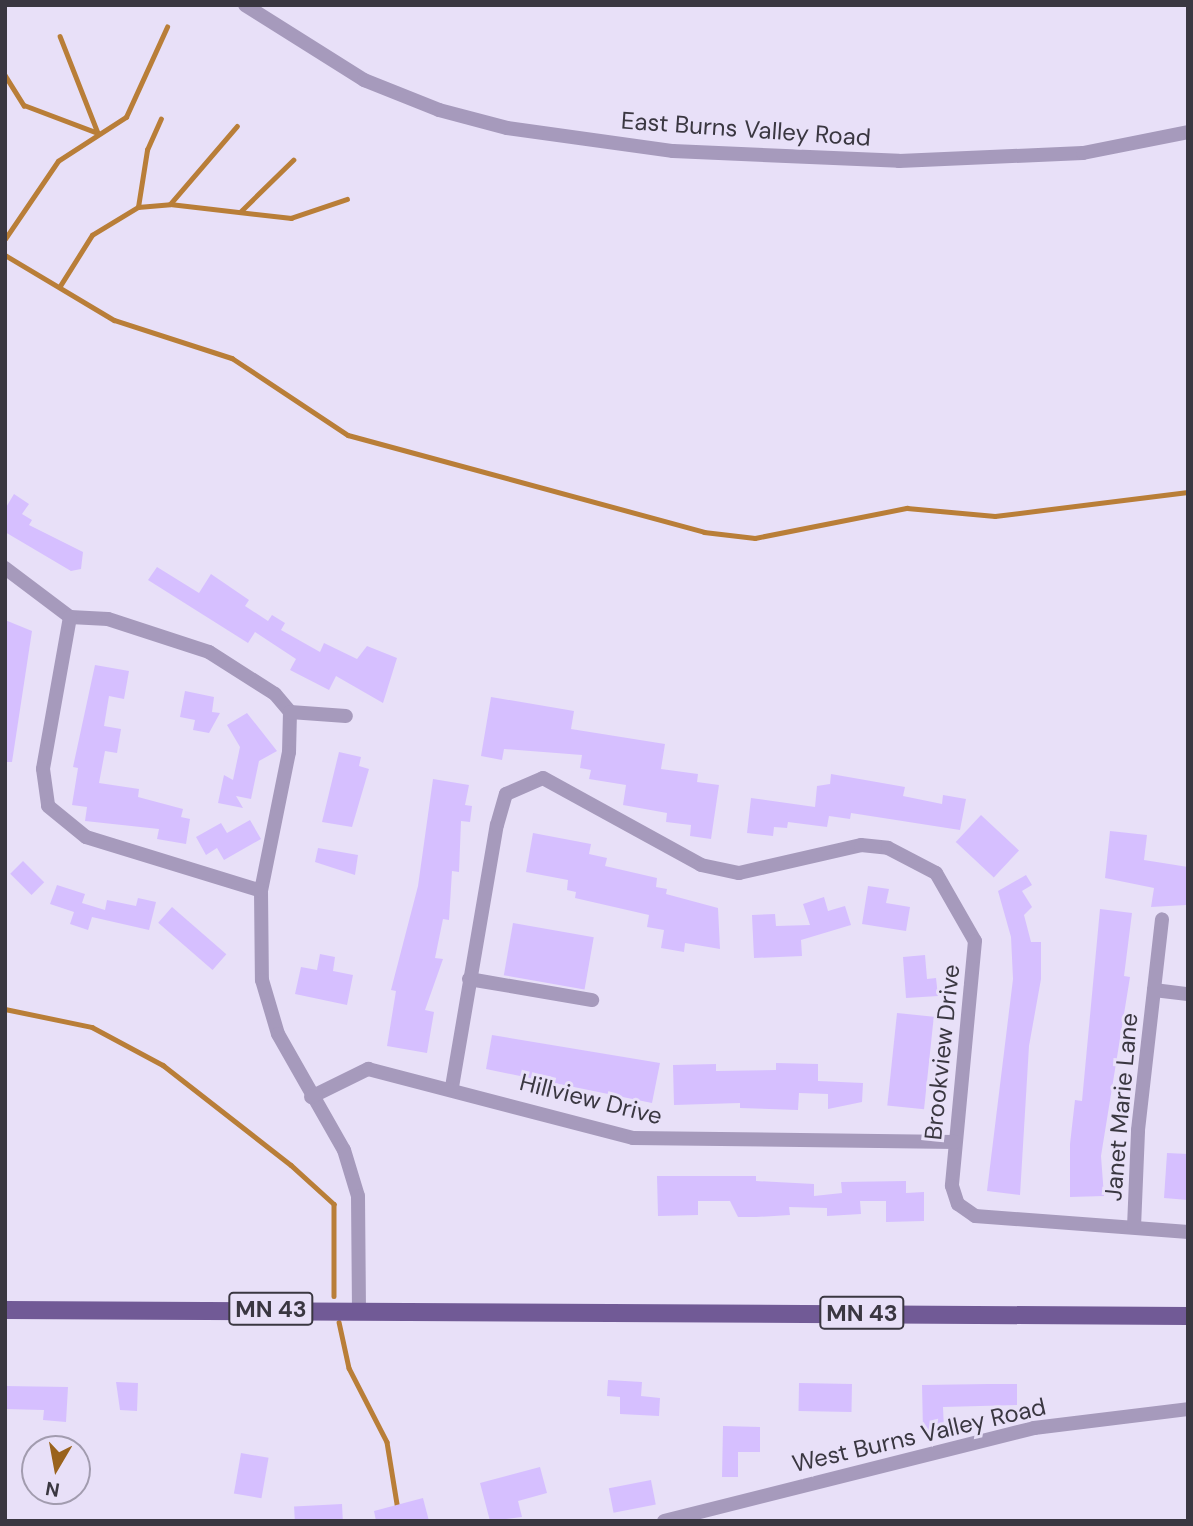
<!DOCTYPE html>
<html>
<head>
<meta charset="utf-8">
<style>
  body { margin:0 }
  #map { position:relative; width:1193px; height:1526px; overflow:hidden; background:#e8e0f8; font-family:"DM Sans",sans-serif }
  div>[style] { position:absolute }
  .stream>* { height:4.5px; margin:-2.25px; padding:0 2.25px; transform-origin:2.25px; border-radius:2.25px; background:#b97e38 }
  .building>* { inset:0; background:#d6bfff; transform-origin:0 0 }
  .street>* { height:14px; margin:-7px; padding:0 7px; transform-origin:7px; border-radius:7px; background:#a69abc }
  .primary>* { height:18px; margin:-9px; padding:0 9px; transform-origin:9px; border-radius:9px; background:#715a96 }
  span { translate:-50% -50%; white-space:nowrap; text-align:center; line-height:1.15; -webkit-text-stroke:6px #e8e0f8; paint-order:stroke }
  .shield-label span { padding:2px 5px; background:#e8e0f8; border:2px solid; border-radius:5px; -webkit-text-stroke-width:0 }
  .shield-label { font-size:23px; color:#3a3741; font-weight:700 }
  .street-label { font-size:24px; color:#3a3741 }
  .frame { position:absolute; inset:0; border:7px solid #3a3741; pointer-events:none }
  .north { position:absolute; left:21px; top:1435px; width:70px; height:70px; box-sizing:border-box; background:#e8e0f8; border:2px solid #a29caf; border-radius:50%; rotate:190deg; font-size:19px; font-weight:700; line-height:28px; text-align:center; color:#3a3741 }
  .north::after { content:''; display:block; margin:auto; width:24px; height:32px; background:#9a631d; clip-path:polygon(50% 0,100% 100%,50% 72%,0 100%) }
</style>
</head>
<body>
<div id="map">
  <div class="stream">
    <div style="left:60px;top:36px;width:104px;rotate:68.6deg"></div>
    <div style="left:5px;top:75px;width:36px;rotate:58deg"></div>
    <div style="left:24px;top:105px;width:79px;rotate:20.7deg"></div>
    <div style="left:171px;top:203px;width:101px;rotate:-49.4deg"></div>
    <div style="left:138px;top:207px;width:58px;rotate:-81deg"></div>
    <div style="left:147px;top:150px;width:34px;rotate:-66deg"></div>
    <div style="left:241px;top:211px;width:73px;rotate:-44.4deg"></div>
    <div style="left:5px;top:239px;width:94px;rotate:-55.8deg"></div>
    <div style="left:58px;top:161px;width:81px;rotate:-32.9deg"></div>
    <div style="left:126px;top:117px;width:99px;rotate:-65.5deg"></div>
    <div style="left:5px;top:255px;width:127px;rotate:30.8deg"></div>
    <div style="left:114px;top:320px;width:124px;rotate:17.9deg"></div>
    <div style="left:232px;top:358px;width:139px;rotate:33.6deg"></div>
    <div style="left:348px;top:435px;width:369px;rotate:15.2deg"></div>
    <div style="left:704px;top:532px;width:51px;rotate:6.7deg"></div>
    <div style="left:755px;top:538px;width:155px;rotate:-11.2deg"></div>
    <div style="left:907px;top:508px;width:88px;rotate:5.2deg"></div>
    <div style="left:995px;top:516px;width:194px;rotate:-7.1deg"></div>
    <div style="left:60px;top:286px;width:60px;rotate:-57.9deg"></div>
    <div style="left:92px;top:235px;width:54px;rotate:-31.3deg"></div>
    <div style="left:138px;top:207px;width:32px;rotate:-5deg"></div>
    <div style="left:170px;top:204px;width:122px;rotate:6.6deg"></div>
    <div style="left:291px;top:218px;width:59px;rotate:-18.7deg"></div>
    <div style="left:5px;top:1009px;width:89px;rotate:11.7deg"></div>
    <div style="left:92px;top:1027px;width:81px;rotate:28.2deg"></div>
    <div style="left:163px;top:1065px;width:162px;rotate:38deg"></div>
    <div style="left:291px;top:1165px;width:58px;rotate:42.2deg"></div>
    <div style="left:334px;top:1204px;width:92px;rotate:90deg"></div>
    <div style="left:339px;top:1322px;width:47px;rotate:77.7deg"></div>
    <div style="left:349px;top:1368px;width:83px;rotate:62.8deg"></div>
    <div style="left:387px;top:1442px;width:69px;rotate:80.8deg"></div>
  </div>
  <div class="building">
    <div style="clip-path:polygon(14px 494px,29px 504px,22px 514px,32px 520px,29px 525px,83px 552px,81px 569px,71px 571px,5px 532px,5px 509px)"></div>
    <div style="clip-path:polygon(157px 567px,199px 593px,211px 574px,249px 600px,245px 606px,268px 621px,272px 615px,285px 623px,281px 630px,320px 652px,324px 643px,357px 659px,367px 646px,397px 658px,383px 703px,336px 676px,329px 690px,290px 670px,296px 659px,255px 632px,248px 643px,148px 580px)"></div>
    <div style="clip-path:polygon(5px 620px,32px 631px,12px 762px,5px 762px)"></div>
    <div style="clip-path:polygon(95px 665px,129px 671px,124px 699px,109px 696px,104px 726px,121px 729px,117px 753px,105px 751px,99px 783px,139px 789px,138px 797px,183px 809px,181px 817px,190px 819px,186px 844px,157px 839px,159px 829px,85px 821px,87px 807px,72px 805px,78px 768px,73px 767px)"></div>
    <div style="clip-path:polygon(185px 691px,214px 697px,212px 712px,220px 713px,209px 733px,193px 730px,195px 720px,180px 717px)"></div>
    <div style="clip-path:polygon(491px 697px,574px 711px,571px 729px,665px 744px,661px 769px,698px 774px,697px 782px,719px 785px,711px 839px,690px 836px,691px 825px,666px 822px,667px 813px,623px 805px,626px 785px,589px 779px,591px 770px,580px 768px,582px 755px,504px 749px,502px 760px,481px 756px)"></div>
    <div style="clip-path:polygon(247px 713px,277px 751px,259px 761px,251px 799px,236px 796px,243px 808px,218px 803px,224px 775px,233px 780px,240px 747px,227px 725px)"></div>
    <div style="clip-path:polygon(339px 752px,361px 757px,359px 766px,369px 769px,352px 827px,322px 822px)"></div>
    <div style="clip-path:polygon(831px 774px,905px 787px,903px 796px,942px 804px,943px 795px,966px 799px,960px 830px,851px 813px,850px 819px,829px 816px,827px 827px,788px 822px,787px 828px,774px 827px,773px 836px,747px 833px,751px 798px,815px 807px,817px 786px,830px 784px)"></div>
    <div style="clip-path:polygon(433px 779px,469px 785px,465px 805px,472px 806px,470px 822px,461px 821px,459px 872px,452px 871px,449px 920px,443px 919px,435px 958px,443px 959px,425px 1010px,434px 1012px,427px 1053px,387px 1046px,396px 991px,391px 990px,418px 886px)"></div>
    <div style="left:981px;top:815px;width:52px;height:37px;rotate:43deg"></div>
    <div style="clip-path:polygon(250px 820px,261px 839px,224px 860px,217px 848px,206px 855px,196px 837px,221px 823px,227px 833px)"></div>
    <div style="clip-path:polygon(1110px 831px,1147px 835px,1144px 860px,1188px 867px,1186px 905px,1151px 907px,1154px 888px,1105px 878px)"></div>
    <div style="clip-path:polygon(533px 833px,591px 844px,589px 854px,607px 858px,605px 866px,657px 878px,656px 887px,667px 889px,666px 894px,718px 908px,720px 949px,685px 943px,684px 952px,661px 948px,664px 930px,647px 927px,649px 915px,575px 898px,576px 892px,567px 890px,568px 880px,526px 872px)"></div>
    <div style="clip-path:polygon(318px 848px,358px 855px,355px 875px,315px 862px)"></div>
    <div style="left:23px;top:861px;width:30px;height:18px;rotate:45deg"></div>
    <div style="clip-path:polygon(1026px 875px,1032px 885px,1022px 891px,1032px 907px,1024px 915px,1031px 942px,1041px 942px,1041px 979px,1029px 1046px,1020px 1195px,987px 1191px,1013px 979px,1011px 937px,998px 891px)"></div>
    <div style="clip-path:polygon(57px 885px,85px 894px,82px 903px,105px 910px,107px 900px,136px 906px,138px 898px,156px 902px,149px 930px,92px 917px,88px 930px,70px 924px,74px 912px,50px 904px)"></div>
    <div style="clip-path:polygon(868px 886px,889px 889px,886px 903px,910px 907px,906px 931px,862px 924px)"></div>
    <div style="clip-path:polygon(824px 897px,828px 911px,845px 906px,851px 925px,801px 940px,802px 956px,754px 958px,752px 915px,775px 914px,776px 926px,810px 925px,803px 904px)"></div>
    <div style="left:172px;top:907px;width:72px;height:21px;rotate:41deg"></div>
    <div style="clip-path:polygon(1100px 909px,1132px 913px,1124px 976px,1130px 977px,1101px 1156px,1104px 1196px,1070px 1197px,1070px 1144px,1075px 1100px,1082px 1101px)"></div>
    <div style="left:513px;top:923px;width:82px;height:53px;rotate:10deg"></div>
    <div style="clip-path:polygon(320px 954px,335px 957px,333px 971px,353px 975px,347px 1005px,295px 994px,301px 967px,317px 970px)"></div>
    <div style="clip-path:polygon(925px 955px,927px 979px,936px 978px,938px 996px,906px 998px,903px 957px)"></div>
    <div style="left:897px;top:1013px;width:37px;height:93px;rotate:6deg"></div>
    <div style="clip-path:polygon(492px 1035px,660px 1063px,652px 1103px,486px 1069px)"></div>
    <div style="clip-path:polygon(776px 1063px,818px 1064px,818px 1081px,863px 1083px,862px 1102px,828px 1109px,828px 1094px,799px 1093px,798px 1110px,740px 1108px,740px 1103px,674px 1105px,673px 1065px,716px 1064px,716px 1071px,776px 1070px)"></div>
    <div style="clip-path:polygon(1167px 1153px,1188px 1154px,1188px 1200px,1164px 1198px)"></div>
    <div style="clip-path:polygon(657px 1176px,756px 1176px,756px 1181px,814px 1184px,814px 1196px,842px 1193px,841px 1182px,906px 1181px,906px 1193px,924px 1192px,924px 1221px,886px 1222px,886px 1201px,860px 1201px,861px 1214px,827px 1216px,827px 1208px,789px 1207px,790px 1215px,756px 1217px,738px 1217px,730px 1201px,698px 1201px,698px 1215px,658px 1216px)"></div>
    <div style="clip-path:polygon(608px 1380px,642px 1382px,641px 1396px,660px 1398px,659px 1416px,620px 1414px,620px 1397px,607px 1396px)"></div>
    <div style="clip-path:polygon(116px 1382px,138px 1383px,137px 1411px,120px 1410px)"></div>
    <div style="left:799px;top:1383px;width:53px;height:28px;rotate:1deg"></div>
    <div style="clip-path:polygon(988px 1384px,1017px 1384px,1017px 1405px,943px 1407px,944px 1430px,923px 1431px,922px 1385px)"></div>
    <div style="clip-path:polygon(5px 1386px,68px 1387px,66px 1422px,43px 1420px,44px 1410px,5px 1409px)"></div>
    <div style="clip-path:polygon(723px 1426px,760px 1427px,760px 1452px,738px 1452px,738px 1477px,722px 1477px)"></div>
    <div style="left:241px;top:1453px;width:28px;height:41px;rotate:10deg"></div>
    <div style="clip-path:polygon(540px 1467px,547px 1493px,518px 1501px,522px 1517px,490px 1521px,480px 1483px)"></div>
    <div style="left:651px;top:1480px;width:25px;height:43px;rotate:79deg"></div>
    <div style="clip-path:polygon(423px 1498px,429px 1521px,376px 1521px,374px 1511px)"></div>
    <div style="left:342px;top:1504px;width:17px;height:48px;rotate:87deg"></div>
  </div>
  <div class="street">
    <div style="left:245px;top:5px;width:141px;rotate:32.2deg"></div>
    <div style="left:364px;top:80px;width:81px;rotate:21.8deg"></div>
    <div style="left:439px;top:110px;width:70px;rotate:14.8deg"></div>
    <div style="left:507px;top:128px;width:168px;rotate:7.9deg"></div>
    <div style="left:673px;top:151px;width:226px;rotate:2.5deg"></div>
    <div style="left:899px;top:161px;width:184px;rotate:-2.5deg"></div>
    <div style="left:1083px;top:153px;width:107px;rotate:-11.3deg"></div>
    <div style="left:5px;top:568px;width:81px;rotate:37deg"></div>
    <div style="left:70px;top:617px;width:38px;rotate:3deg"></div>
    <div style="left:108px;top:619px;width:106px;rotate:18.1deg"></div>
    <div style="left:209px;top:652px;width:78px;rotate:32.5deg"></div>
    <div style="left:275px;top:694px;width:23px;rotate:50deg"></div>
    <div style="left:290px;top:712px;width:40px;rotate:91.4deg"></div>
    <div style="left:289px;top:752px;width:142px;rotate:101.4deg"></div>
    <div style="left:261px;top:891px;width:89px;rotate:89.4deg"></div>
    <div style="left:262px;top:980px;width:56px;rotate:73.5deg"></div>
    <div style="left:278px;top:1034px;width:133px;rotate:60.4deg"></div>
    <div style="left:344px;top:1150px;width:48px;rotate:73.1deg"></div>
    <div style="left:358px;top:1196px;width:113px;rotate:89.5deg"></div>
    <div style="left:70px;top:617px;width:154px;rotate:100.1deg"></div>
    <div style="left:43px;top:769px;width:37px;rotate:82deg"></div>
    <div style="left:48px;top:806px;width:49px;rotate:39.2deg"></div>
    <div style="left:86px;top:837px;width:183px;rotate:17.1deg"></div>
    <div style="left:290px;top:712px;width:56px;rotate:4.1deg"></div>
    <div style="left:469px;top:979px;width:125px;rotate:9.7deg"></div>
    <div style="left:1154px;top:990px;width:34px;rotate:7deg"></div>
    <div style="left:452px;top:1087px;width:266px;rotate:-80.3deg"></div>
    <div style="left:497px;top:825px;width:32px;rotate:-74deg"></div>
    <div style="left:506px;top:794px;width:40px;rotate:-23.4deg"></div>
    <div style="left:543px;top:778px;width:180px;rotate:28.8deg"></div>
    <div style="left:701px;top:865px;width:39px;rotate:12deg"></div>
    <div style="left:739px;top:873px;width:125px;rotate:-12.9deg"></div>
    <div style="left:861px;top:845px;width:27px;rotate:6deg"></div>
    <div style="left:888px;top:848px;width:54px;rotate:27.5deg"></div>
    <div style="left:936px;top:873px;width:78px;rotate:60.2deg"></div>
    <div style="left:975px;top:941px;width:246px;rotate:95.4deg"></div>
    <div style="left:952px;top:1186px;width:19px;rotate:72deg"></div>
    <div style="left:958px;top:1204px;width:21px;rotate:35deg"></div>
    <div style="left:975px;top:1216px;width:214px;rotate:4.3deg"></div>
    <div style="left:311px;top:1097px;width:64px;rotate:-26.2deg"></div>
    <div style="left:368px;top:1069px;width:274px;rotate:14.6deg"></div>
    <div style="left:633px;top:1138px;width:322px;rotate:0.7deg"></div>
    <div style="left:1134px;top:1227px;width:97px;rotate:-87.6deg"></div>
    <div style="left:1138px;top:1130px;width:212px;rotate:-83.5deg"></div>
    <div style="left:664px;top:1521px;width:382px;rotate:-14.1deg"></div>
    <div style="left:1034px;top:1428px;width:155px;rotate:-7deg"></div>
  </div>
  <div class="primary">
    <div style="left:5px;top:1310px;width:1183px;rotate:0.29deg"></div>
  </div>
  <div class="shield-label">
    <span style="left:271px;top:1309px">MN 43</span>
    <span style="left:862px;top:1313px">MN 43</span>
  </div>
  <div class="street-label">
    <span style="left:746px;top:129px;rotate:4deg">East Burns Valley Road</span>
    <span style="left:942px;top:1052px;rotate:-84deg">Brookview Drive</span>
    <span style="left:591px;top:1099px;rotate:14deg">Hillview Drive</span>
    <span style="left:1121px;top:1107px;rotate:-85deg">Janet Marie Lane</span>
    <span style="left:919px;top:1435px;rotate:-13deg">West Burns Valley Road</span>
  </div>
  <div class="frame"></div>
  <div class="north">N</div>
</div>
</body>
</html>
